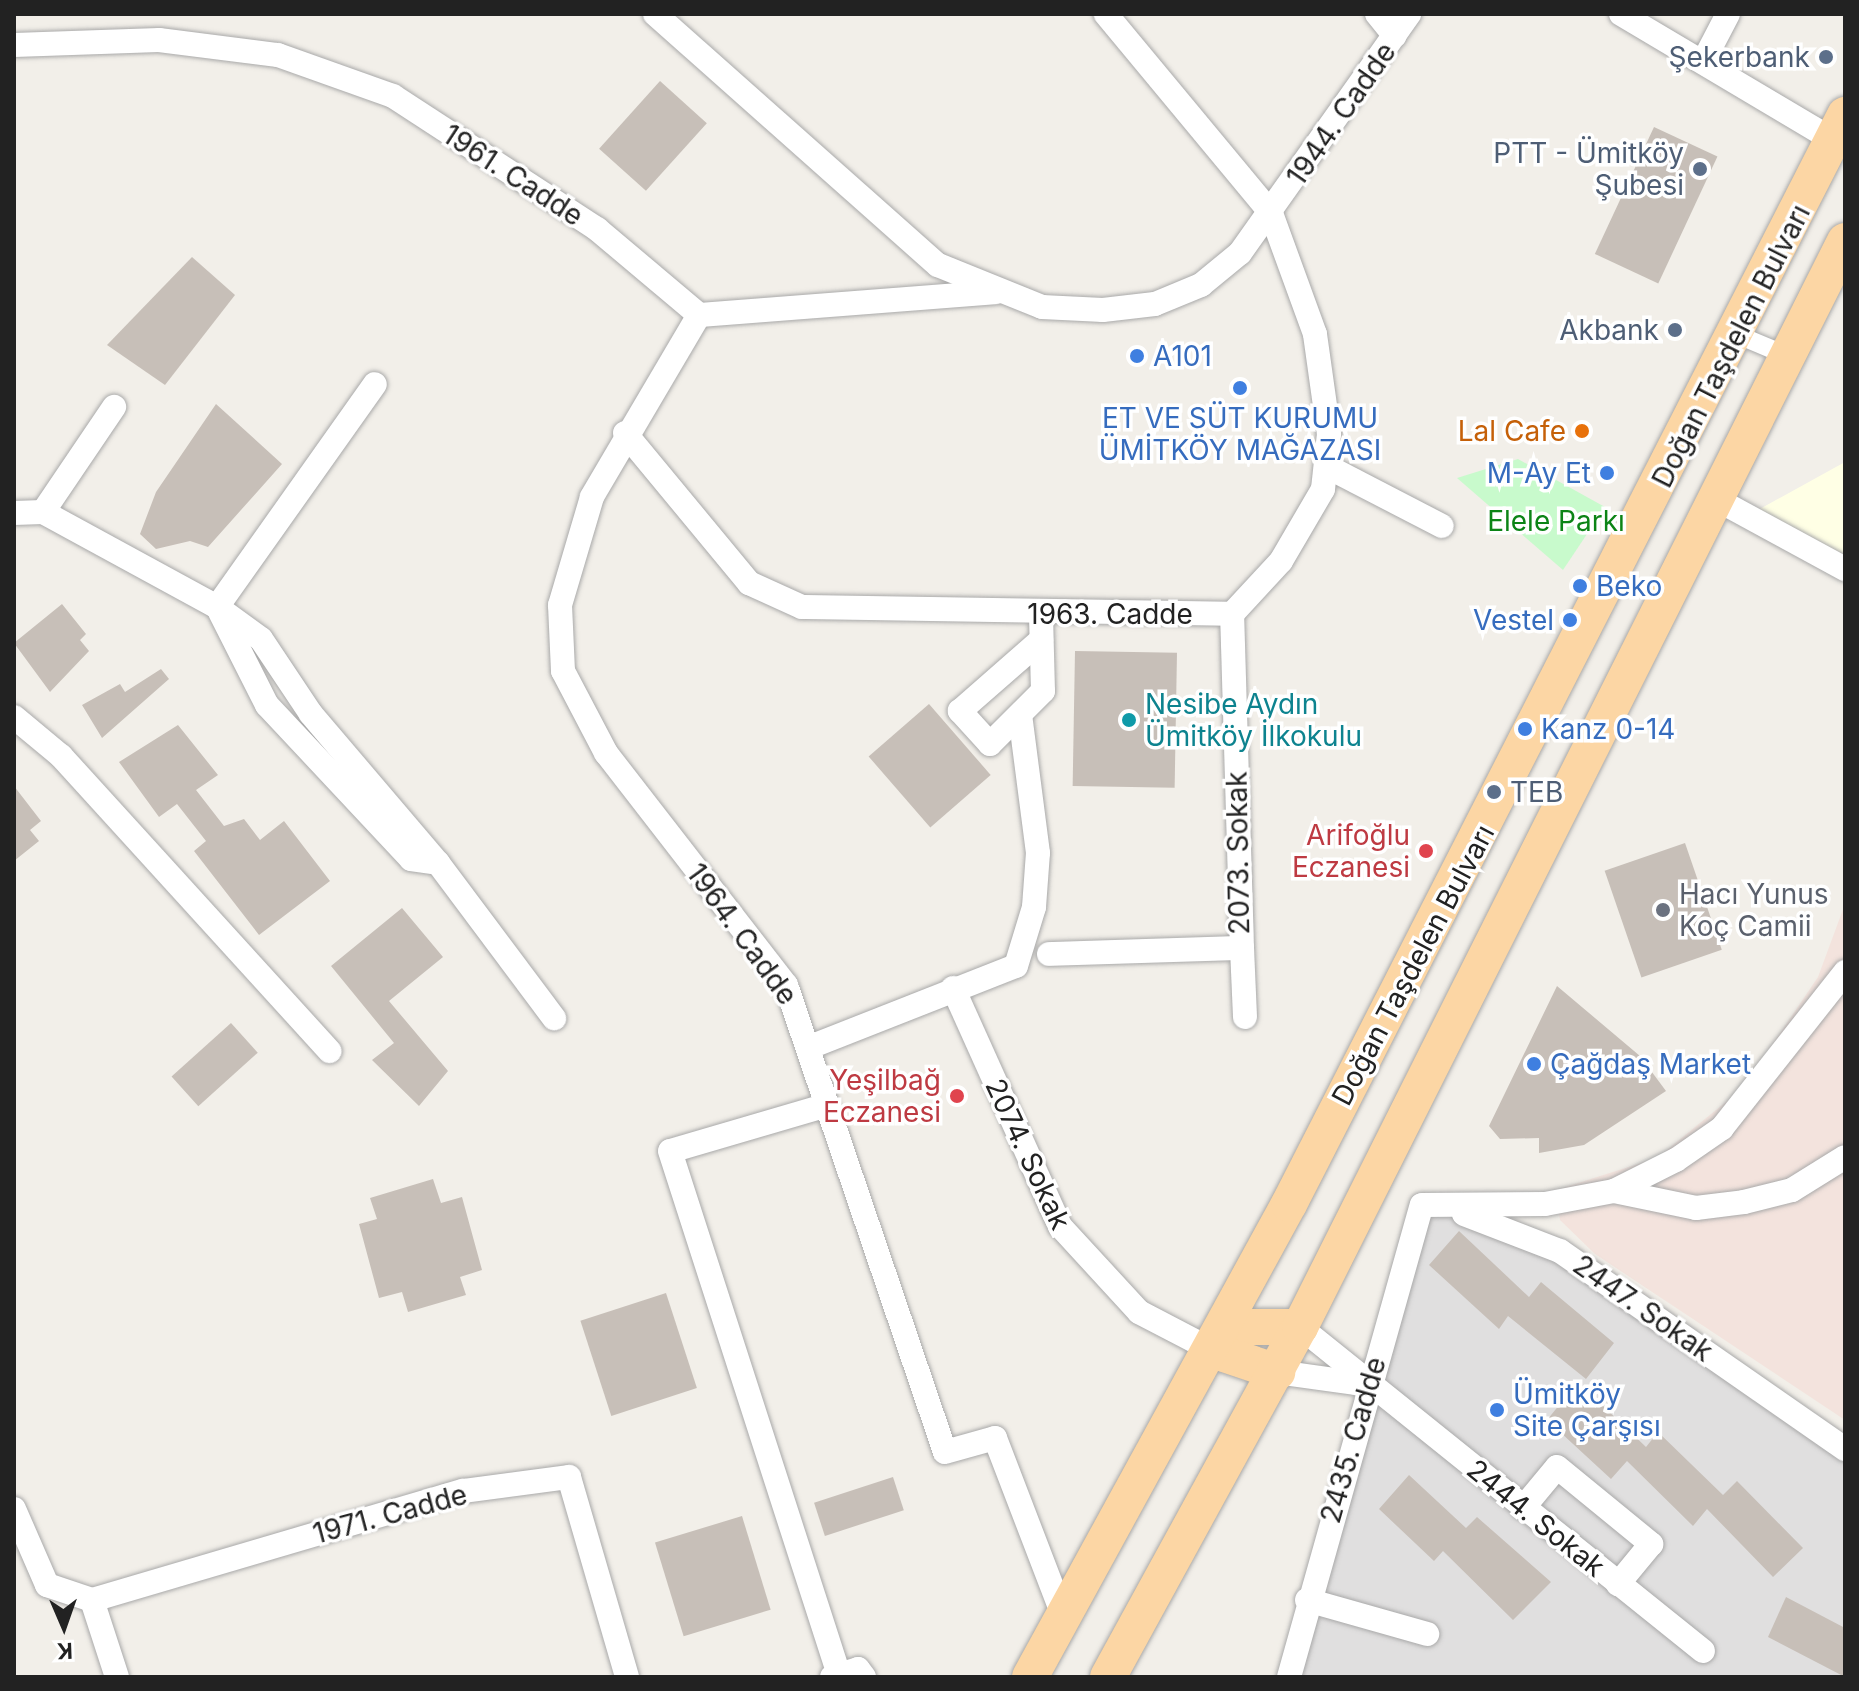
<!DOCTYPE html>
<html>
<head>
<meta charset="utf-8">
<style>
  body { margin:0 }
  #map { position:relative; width:1859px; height:1691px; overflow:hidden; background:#f2efe9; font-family:Inter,sans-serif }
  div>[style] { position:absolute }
  .residential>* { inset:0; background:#e0dfdf }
  .education>* { inset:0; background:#ffffe5 }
  .military>* { inset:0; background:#f3e3dd }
  .park>* { inset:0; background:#c8facc }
  .building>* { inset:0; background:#c7bfb8; transform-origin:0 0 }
  .roads { filter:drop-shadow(0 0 2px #a9a9a9) drop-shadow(0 0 2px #a9a9a9) }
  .pedestrian>* { height:18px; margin:-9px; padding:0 9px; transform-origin:9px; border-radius:9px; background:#fff }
  .minor>* { height:24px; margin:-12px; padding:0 12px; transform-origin:12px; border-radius:12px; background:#fff }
  .primary>* { height:36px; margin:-18px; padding:0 18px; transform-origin:18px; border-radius:18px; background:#fcd6a4 }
  .dots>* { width:22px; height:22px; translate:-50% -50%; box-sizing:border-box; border:4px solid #fff; border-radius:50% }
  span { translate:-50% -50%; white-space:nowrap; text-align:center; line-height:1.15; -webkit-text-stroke:7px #fff; paint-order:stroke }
  .service-label { font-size:28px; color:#4e5e75 }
  .right { translate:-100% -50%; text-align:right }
  .left { translate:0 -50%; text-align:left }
  .street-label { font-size:28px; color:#222 }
  .shop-label { font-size:28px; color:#366cbe }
  .food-label { font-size:28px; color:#c56008 }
  .park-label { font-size:28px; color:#0c8416 }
  .culture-label { font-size:28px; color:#0d838f }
  .health-label { font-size:28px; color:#be3a42 }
  .worship-label { font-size:28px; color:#5b616d }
  .frame { position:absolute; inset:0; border:16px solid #222; pointer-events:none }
  .north { position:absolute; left:24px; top:1587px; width:80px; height:80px; -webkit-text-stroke:6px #fff; paint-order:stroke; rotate:178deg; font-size:22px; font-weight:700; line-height:32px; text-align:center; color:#222 }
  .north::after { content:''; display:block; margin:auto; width:28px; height:36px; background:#222; clip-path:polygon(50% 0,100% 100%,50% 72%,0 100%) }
</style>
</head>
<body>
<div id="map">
  <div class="residential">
    <div style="clip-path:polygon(1422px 1205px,1515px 1229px,1845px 1449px,1845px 1677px,1289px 1677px)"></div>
  </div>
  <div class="education">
    <div style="clip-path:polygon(1845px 462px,1845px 555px,1758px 510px)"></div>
  </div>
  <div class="military">
    <div style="clip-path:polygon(1845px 904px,1845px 1420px,1595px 1254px,1560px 1220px,1556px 1190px,1657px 1158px,1743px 1088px,1818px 977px)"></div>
  </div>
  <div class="park">
    <div style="clip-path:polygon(1518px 459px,1605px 507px,1563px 570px,1457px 478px)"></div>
  </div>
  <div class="building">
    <div style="left:660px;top:81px;width:63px;height:91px;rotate:42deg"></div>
    <div style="left:1654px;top:127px;width:70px;height:140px;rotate:25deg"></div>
    <div style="clip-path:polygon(192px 257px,235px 295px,165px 385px,107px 345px)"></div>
    <div style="clip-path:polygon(216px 404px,282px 464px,208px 547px,190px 541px,156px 549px,140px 534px,156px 492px)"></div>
    <div style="clip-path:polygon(62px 604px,86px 634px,80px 640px,89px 651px,50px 692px,14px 643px)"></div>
    <div style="left:1075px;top:651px;width:102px;height:135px;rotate:1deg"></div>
    <div style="clip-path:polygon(161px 669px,169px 679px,102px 738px,82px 705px,120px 684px,125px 692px)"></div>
    <div style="left:929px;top:704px;width:94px;height:80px;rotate:49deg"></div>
    <div style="clip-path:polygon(178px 725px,218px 775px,196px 790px,224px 826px,244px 819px,260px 840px,284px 821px,330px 881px,259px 935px,194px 851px,206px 841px,177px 804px,159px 817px,119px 762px)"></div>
    <div style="clip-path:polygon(14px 786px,41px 821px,30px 830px,39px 841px,14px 861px)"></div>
    <div style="left:1685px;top:843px;width:113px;height:85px;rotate:71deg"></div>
    <div style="clip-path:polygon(402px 908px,443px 957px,389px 1001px,448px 1071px,419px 1106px,372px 1060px,394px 1043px,331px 966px)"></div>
    <div style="clip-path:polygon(1557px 986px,1640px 1056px,1666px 1091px,1584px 1145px,1539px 1153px,1539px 1138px,1500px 1139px,1489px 1126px)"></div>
    <div style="left:231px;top:1023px;width:40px;height:80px;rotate:48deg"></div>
    <div style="clip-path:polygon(433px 1179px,441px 1203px,462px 1197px,482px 1270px,460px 1277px,466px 1295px,408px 1312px,402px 1292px,379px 1298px,359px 1224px,377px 1219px,370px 1198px)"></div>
    <div style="clip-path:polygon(1459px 1231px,1529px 1297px,1541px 1282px,1614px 1343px,1586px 1379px,1508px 1316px,1499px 1329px,1429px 1265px)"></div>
    <div style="left:666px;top:1293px;width:100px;height:90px;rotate:72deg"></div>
    <div style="clip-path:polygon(1578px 1382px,1646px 1447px,1658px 1432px,1723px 1495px,1737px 1481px,1803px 1548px,1773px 1577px,1707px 1509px,1693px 1526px,1627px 1461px,1611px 1479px,1547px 1420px)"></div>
    <div style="clip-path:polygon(1409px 1475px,1466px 1528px,1477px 1517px,1551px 1582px,1513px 1620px,1443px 1551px,1434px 1561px,1379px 1509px)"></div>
    <div style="left:893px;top:1477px;width:35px;height:83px;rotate:72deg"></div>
    <div style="left:742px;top:1516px;width:98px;height:91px;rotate:73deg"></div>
    <div style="clip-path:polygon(1786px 1597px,1845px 1628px,1845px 1677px,1768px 1637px)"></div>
  </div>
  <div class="roads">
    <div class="pedestrian">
      <div style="left:1738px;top:335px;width:54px;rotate:22.8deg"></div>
    </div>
    <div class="minor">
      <div style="left:655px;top:14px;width:378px;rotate:41.6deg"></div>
      <div style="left:938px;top:265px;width:112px;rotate:22deg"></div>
      <div style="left:1042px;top:307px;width:61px;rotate:2.8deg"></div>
      <div style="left:1103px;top:310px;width:52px;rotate:-6.6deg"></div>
      <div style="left:1155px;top:304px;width:50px;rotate:-22.4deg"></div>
      <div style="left:1201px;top:285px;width:50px;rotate:-39.4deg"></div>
      <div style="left:1240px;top:253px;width:293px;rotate:-54.7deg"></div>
      <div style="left:1377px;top:14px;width:28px;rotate:51deg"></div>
      <div style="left:1621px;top:14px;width:247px;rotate:30.7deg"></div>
      <div style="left:14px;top:45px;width:145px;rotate:-2deg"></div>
      <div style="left:159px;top:40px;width:120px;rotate:7.2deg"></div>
      <div style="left:278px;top:55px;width:122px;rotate:19.6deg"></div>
      <div style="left:393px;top:96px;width:244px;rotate:33.1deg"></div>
      <div style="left:597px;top:229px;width:133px;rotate:40.1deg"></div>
      <div style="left:699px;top:315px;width:297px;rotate:-4.4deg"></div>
      <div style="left:1703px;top:62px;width:54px;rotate:-62.5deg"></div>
      <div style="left:699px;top:315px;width:211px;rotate:120.5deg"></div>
      <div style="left:592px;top:497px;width:113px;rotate:106.5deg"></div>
      <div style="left:560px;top:605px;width:66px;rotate:87.4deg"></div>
      <div style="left:563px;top:671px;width:93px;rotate:62.3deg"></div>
      <div style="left:606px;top:753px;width:294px;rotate:52.2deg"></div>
      <div style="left:786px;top:985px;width:493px;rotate:71.2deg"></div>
      <div style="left:945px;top:1452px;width:52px;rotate:-15.6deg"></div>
      <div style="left:995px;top:1438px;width:193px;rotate:69deg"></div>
      <div style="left:625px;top:433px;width:195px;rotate:50.4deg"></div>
      <div style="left:749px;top:583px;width:58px;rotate:24.4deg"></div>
      <div style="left:802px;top:607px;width:430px;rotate:0.9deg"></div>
      <div style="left:1232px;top:614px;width:72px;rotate:-47.2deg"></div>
      <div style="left:1281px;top:561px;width:83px;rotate:-59.7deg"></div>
      <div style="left:1323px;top:489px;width:55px;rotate:-83.8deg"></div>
      <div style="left:1329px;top:434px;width:101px;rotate:-98deg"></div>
      <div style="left:1315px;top:334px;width:129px;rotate:-110deg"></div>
      <div style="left:1271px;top:213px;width:259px;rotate:-129.7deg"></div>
      <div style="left:1328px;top:467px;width:128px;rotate:27.4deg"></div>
      <div style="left:1716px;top:499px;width:147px;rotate:28.5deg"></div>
      <div style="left:43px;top:512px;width:127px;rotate:-55.9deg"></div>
      <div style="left:14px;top:513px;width:29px;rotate:-2deg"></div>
      <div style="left:43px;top:512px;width:198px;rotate:28.6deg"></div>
      <div style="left:217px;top:607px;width:54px;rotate:36deg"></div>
      <div style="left:261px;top:639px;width:90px;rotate:56.3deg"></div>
      <div style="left:311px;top:714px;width:196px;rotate:49.6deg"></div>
      <div style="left:438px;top:863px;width:194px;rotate:53.2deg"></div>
      <div style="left:217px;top:607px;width:273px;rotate:-54.7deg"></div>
      <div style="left:220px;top:612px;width:104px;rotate:63.2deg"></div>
      <div style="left:267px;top:705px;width:211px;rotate:46.9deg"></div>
      <div style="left:411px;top:859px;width:27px;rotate:8deg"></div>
      <div style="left:1041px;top:615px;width:76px;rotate:88.5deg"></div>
      <div style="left:1043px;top:691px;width:75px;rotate:135deg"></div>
      <div style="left:990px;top:744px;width:45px;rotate:-132.3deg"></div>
      <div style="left:960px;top:711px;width:108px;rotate:-41.2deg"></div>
      <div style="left:14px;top:717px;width:61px;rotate:39.7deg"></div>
      <div style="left:61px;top:756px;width:399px;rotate:47.7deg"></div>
      <div style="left:1242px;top:948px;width:69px;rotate:87.5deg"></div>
      <div style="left:1049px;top:954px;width:193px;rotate:-1.8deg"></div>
      <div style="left:1242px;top:948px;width:334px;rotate:-91.7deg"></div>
      <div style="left:953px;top:988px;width:261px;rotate:65.8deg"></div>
      <div style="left:1060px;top:1226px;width:117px;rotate:47.4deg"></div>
      <div style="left:1139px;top:1312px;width:82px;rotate:27.5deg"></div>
      <div style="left:810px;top:1047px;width:221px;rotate:-21.5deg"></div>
      <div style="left:1016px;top:966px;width:62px;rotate:-73deg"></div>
      <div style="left:1034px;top:907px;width:54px;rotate:-85.8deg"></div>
      <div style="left:1038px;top:853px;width:139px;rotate:-97.4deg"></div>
      <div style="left:824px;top:1106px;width:160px;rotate:163.7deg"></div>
      <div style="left:670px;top:1151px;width:551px;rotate:72.12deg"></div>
      <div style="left:1614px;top:1191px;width:84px;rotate:11.7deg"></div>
      <div style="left:1696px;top:1208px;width:48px;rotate:-7.1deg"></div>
      <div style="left:1744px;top:1202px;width:49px;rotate:-14deg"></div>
      <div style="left:1792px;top:1190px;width:62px;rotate:-31.9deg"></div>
      <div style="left:1422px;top:1205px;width:123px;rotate:-0.5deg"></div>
      <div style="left:1545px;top:1204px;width:70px;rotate:-10.7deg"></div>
      <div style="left:1614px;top:1191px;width:69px;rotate:-26.6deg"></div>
      <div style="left:1676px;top:1160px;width:56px;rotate:-34.8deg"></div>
      <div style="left:1722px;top:1128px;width:199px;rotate:-51.7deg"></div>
      <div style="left:1464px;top:1214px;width:103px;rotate:21.1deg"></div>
      <div style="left:1560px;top:1251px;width:347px;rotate:34.8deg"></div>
      <div style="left:1300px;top:1327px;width:517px;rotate:38.8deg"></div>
      <div style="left:1277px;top:1372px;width:93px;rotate:8deg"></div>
      <div style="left:1523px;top:1508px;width:53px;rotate:-50.3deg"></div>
      <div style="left:1557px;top:1467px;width:122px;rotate:39.3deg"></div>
      <div style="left:1651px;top:1544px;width:52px;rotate:129.5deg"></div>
      <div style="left:14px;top:1509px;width:83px;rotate:66.5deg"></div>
      <div style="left:47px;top:1585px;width:47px;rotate:18.4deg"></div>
      <div style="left:1307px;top:1600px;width:125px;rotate:15.8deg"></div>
      <div style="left:117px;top:1677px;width:81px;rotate:-108deg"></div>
      <div style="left:92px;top:1600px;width:387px;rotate:-16.4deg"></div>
      <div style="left:463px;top:1491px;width:107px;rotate:-7.5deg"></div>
      <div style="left:569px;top:1477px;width:208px;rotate:73.8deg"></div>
      <div style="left:832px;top:1677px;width:27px;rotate:-17deg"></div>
      <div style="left:858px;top:1669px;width:10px;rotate:53deg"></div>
      <div style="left:1289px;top:1677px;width:490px;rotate:-74.3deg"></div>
    </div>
    <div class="primary">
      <div style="left:1213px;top:1349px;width:40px;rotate:-32.9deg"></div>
      <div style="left:1247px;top:1327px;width:53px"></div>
      <div style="left:1212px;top:1350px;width:69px;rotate:18.7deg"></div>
      <div style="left:1030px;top:1677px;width:539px;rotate:-61.3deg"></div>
      <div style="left:1289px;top:1204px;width:1223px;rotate:-62.95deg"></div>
      <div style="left:1108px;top:1677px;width:399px;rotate:-61.3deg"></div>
      <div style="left:1300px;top:1327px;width:1215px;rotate:-63.35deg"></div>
    </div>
  </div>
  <div class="dots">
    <div style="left:1826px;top:57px;background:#5c6f8a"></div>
    <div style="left:1700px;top:169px;background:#5c6f8a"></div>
    <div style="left:1675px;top:330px;background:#5c6f8a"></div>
    <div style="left:1137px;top:356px;background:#3f7fe0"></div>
    <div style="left:1240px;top:388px;background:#3f7fe0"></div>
    <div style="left:1582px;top:431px;background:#e8710a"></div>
    <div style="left:1607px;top:473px;background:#3f7fe0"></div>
    <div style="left:1580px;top:586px;background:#3f7fe0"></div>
    <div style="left:1570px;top:620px;background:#3f7fe0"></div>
    <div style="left:1129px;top:720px;background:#0f9aa8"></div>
    <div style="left:1525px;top:729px;background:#3f7fe0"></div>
    <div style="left:1494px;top:792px;background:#5c6f8a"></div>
    <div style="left:1426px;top:851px;background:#e0444e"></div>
    <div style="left:1663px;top:910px;background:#6b7280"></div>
    <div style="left:1534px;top:1064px;background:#3f7fe0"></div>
    <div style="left:957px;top:1096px;background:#e0444e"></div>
    <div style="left:1497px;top:1410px;background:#3f7fe0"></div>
  </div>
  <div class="service-label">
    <span class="right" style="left:1810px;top:57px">Şekerbank</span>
    <span class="right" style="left:1684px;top:169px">PTT - Ümitköy<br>Şubesi</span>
    <span class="right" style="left:1659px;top:330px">Akbank</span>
    <span class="left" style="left:1510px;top:792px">TEB</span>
  </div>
  <div class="street-label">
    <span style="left:1341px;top:114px;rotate:-55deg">1944. Cadde</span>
    <span style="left:513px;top:175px;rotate:33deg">1961. Cadde</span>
    <span style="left:1731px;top:346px;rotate:-63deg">Doğan Taşdelen Bulvarı</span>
    <span style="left:1110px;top:614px">1963. Cadde</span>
    <span style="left:1238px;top:853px;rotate:-91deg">2073. Sokak</span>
    <span style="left:742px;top:934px;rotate:54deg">1964. Cadde</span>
    <span style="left:1413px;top:965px;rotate:-62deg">Doğan Taşdelen Bulvarı</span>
    <span style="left:1028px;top:1154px;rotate:65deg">2074. Sokak</span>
    <span style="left:1643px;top:1308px;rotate:35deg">2447. Sokak</span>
    <span style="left:1353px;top:1440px;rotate:-74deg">2435. Cadde</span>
    <span style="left:390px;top:1514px;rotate:-15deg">1971. Cadde</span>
    <span style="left:1536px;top:1518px;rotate:39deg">2444. Sokak</span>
  </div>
  <div class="shop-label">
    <span class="left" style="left:1153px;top:356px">A101</span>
    <span style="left:1240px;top:434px">ET VE SÜT KURUMU<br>ÜMİTKÖY MAĞAZASI</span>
    <span class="right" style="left:1591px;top:473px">M-Ay Et</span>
    <span class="left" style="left:1596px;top:586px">Beko</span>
    <span class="right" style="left:1554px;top:620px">Vestel</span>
    <span class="left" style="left:1541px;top:729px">Kanz 0-14</span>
    <span class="left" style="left:1550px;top:1064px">Çağdaş Market</span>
    <span class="left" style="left:1513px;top:1410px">Ümitköy<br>Site Çarşısı</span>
  </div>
  <div class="food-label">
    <span class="right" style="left:1566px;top:431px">Lal Cafe</span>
  </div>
  <div class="park-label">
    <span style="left:1556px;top:521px">Elele Parkı</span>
  </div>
  <div class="culture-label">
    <span class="left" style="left:1145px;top:720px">Nesibe Aydın<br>Ümitköy İlkokulu</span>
  </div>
  <div class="health-label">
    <span class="right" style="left:1410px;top:851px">Arifoğlu<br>Eczanesi</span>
    <span class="right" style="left:941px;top:1096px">Yeşilbağ<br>Eczanesi</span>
  </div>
  <div class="worship-label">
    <span class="left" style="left:1679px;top:910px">Hacı Yunus<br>Koç Camii</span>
  </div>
  <div class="frame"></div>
  <div class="north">K</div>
</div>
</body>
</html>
